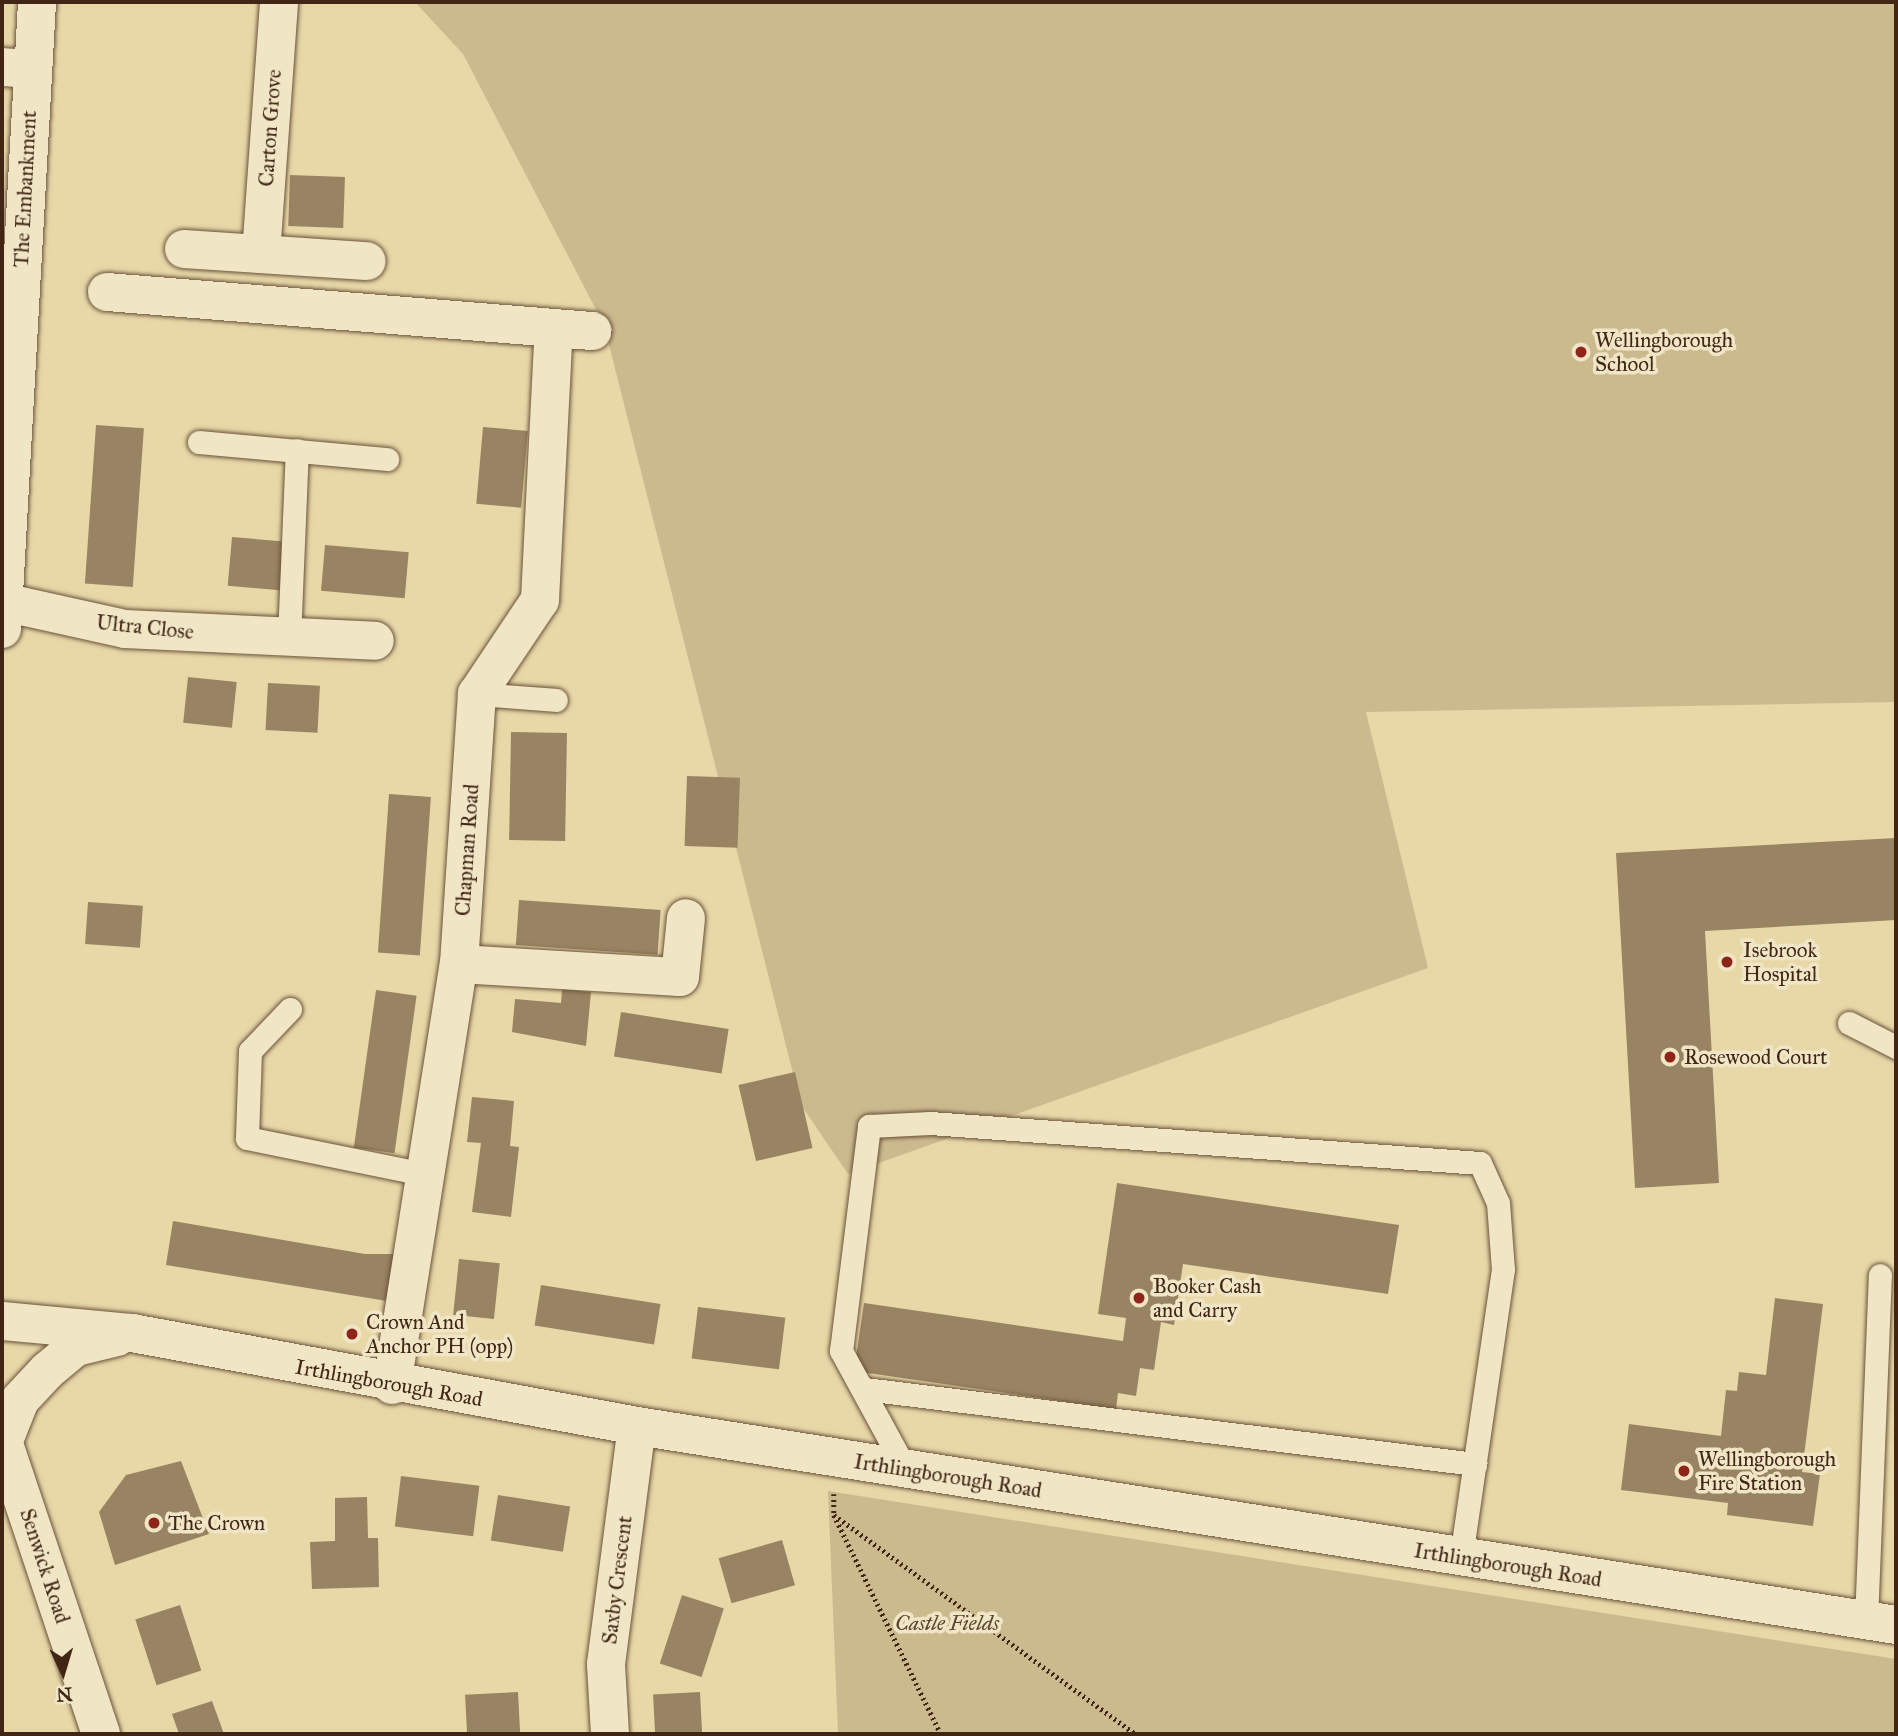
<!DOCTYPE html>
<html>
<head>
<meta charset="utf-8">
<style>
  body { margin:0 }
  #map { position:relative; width:1898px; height:1736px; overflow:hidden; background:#e8d8a8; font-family:"IM FELL Great Primer",serif }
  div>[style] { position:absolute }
  .green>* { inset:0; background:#ccba8f }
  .building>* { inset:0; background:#988362; transform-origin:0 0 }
  .path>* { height:4.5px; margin-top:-2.25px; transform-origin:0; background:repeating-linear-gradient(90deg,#412616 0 2px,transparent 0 5.5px) }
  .roads { filter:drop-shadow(0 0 2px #6b523a) drop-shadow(0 0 2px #6b523a) }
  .service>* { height:23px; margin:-11.5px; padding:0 11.5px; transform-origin:11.5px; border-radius:11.5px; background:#f0e6c6 }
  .minor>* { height:38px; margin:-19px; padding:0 19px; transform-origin:19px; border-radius:19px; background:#f0e6c6 }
  .secondary>* { height:38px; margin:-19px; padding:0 19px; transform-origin:19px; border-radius:19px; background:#f0e6c6 }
  .dots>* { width:19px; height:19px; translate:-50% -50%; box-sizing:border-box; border:4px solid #f0e6c6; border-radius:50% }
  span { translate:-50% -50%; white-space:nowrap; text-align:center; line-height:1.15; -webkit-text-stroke:7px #f0e6c6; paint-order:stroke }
  .street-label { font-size:21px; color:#412616 }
  .poi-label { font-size:21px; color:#412616 }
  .left { translate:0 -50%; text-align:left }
  .park-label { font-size:21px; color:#5d442e; font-style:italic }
  .frame { position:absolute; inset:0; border:4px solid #412616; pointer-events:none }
  .north { position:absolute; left:28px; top:1638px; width:70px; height:70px; -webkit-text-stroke:5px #f0e6c6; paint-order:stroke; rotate:176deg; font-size:19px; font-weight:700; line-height:28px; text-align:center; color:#412616 }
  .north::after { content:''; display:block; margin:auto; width:24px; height:32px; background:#412616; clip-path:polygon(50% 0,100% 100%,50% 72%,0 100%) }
</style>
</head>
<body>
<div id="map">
  <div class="green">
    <div style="clip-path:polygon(415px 2px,1896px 2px,1896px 702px,1366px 712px,1428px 968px,848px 1174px,801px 1105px,604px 325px,463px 54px)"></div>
    <div style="clip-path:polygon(828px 1491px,1896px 1659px,1896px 1734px,838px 1734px)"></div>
  </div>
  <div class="building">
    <div style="left:290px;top:175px;width:55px;height:51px;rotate:2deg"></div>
    <div style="left:96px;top:425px;width:48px;height:159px;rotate:4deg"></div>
    <div style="left:483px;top:427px;width:45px;height:77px;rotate:5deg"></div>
    <div style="left:232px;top:537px;width:52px;height:49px;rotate:5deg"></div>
    <div style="left:325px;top:545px;width:84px;height:46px;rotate:5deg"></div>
    <div style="left:188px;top:677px;width:49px;height:46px;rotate:6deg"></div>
    <div style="left:268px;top:683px;width:52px;height:47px;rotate:3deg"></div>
    <div style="left:511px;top:732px;width:56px;height:108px;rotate:1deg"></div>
    <div style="left:687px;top:776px;width:53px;height:70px;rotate:2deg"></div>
    <div style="left:389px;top:794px;width:42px;height:159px;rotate:4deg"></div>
    <div style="clip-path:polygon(1896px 838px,1896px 920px,1705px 931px,1719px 1183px,1635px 1188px,1616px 853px)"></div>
    <div style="left:519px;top:900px;width:142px;height:45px;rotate:4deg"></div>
    <div style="left:88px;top:902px;width:55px;height:42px;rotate:4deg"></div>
    <div style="clip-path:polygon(562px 989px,591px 992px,586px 1046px,512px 1032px,515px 999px,561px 1003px)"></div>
    <div style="left:376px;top:990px;width:41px;height:159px;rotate:8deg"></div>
    <div style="left:621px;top:1012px;width:109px;height:45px;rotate:9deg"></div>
    <div style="left:795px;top:1072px;width:78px;height:58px;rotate:77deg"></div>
    <div style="clip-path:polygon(472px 1097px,514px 1101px,510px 1146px,519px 1147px,511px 1217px,472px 1212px,481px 1143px,467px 1142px)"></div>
    <div style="clip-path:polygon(1117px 1183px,1399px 1225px,1388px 1294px,1183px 1264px,1174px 1325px,1161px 1322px,1154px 1370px,1140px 1368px,1136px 1396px,1118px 1393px,1116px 1409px,854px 1371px,864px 1303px,1123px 1341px,1126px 1318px,1098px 1314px)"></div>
    <div style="clip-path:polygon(173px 1221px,365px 1254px,400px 1254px,393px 1302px,166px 1265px)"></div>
    <div style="left:459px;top:1259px;width:41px;height:56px;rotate:6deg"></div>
    <div style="left:541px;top:1285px;width:121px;height:41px;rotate:9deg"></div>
    <div style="clip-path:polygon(1775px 1298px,1823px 1304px,1802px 1472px,1820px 1474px,1813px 1526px,1727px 1515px,1728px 1503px,1621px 1490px,1629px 1424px,1721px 1436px,1726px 1390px,1737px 1391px,1739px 1372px,1766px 1375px)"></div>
    <div style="left:698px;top:1307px;width:88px;height:52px;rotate:7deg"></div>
    <div style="clip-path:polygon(181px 1461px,209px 1534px,115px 1565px,99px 1512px,126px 1475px)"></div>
    <div style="left:401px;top:1476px;width:79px;height:51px;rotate:7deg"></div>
    <div style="left:498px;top:1495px;width:73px;height:46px;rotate:9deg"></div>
    <div style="clip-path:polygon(367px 1497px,368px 1538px,378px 1538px,379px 1587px,312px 1589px,310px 1542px,335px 1541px,335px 1498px)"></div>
    <div style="left:782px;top:1540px;width:47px;height:66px;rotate:74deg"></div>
    <div style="left:682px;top:1595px;width:44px;height:72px;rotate:18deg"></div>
    <div style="left:180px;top:1605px;width:69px;height:47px;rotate:72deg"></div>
    <div style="left:518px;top:1692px;width:42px;height:53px;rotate:87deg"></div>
    <div style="left:700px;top:1692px;width:42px;height:47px;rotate:87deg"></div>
    <div style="clip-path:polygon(212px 1701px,224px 1734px,179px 1734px,172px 1714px)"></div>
  </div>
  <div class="path">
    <div style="left:834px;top:1494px;width:21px;rotate:90deg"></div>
    <div style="left:834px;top:1515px;width:244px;rotate:64deg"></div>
    <div style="left:834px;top:1515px;width:372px;rotate:36deg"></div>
  </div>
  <div class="roads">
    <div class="service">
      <div style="left:199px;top:442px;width:189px;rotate:5.2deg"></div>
      <div style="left:289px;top:638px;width:188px;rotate:-87.6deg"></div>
      <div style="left:477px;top:694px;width:79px;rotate:4.3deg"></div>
      <div style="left:290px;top:1009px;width:58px;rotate:133.6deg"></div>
      <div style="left:250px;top:1051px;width:87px;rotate:92deg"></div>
      <div style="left:247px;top:1138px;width:186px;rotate:11.5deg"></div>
      <div style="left:1849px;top:1023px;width:53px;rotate:27.1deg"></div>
      <div style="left:865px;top:1389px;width:615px;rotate:7.01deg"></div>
      <div style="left:906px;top:1470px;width:136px;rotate:-118.6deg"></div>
      <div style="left:841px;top:1351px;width:227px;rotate:-82.9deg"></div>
      <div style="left:869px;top:1126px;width:61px;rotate:-2.8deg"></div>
      <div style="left:930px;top:1123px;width:551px;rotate:4.16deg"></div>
      <div style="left:1480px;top:1163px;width:44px;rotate:65.8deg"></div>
      <div style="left:1498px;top:1203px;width:66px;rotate:85.7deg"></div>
      <div style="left:1503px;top:1269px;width:292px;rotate:98.3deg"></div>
      <div style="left:1866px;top:1621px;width:346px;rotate:-87.7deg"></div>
    </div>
    <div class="minor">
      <div style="left:2px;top:67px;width:29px;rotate:4deg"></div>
      <div style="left:184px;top:249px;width:183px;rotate:3.8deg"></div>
      <div style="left:261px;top:254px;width:253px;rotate:-85.9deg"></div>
      <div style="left:107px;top:292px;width:487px;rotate:4.6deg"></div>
      <div style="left:3px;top:602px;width:125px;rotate:12.5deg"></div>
      <div style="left:125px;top:629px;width:250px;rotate:2.7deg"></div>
      <div style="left:459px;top:964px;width:221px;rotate:3.4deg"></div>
      <div style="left:680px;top:977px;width:59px;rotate:-84.2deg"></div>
      <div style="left:392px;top:1385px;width:426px;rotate:-81deg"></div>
      <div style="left:459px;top:964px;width:271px;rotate:-86.2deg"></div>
      <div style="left:477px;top:694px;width:113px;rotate:-56.2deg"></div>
      <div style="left:540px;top:600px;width:272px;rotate:-87.1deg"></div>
      <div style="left:610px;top:1734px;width:70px;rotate:-93.3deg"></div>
      <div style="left:606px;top:1664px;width:240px;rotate:-82.6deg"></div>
    </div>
    <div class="secondary">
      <div style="left:2px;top:629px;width:628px;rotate:-86.8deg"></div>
      <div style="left:2px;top:1321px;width:131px;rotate:5.3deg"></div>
      <div style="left:132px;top:1333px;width:513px;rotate:10.43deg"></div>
      <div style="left:637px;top:1426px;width:1275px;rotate:8.98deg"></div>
      <div style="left:2px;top:1438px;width:312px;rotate:71.5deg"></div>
      <div style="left:3px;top:1443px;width:46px;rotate:-68.4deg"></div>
      <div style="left:20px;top:1400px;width:40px;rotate:-47deg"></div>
      <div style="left:47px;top:1371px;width:38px;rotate:-40deg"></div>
      <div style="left:76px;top:1347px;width:42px;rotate:-13.7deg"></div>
    </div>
  </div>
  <div class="dots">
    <div style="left:1581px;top:352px;background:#8f2418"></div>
    <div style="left:1727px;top:962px;background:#8f2418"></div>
    <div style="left:1670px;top:1057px;background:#8f2418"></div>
    <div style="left:1139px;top:1298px;background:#8f2418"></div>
    <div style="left:352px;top:1334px;background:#8f2418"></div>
    <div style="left:1684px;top:1471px;background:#8f2418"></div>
    <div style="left:154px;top:1523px;background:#8f2418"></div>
  </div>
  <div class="street-label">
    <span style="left:270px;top:128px;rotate:-86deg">Carton Grove</span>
    <span style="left:25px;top:189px;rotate:-87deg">The Embankment</span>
    <span style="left:145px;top:627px;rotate:6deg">Ultra Close</span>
    <span style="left:467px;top:850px;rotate:-86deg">Chapman Road</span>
    <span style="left:389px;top:1383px;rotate:10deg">Irthlingborough Road</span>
    <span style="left:948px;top:1476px;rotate:9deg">Irthlingborough Road</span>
    <span style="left:1508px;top:1565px;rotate:9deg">Irthlingborough Road</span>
    <span style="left:45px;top:1566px;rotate:72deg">Senwick Road</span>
    <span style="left:617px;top:1580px;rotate:-83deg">Saxby Crescent</span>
  </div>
  <div class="poi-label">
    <span class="left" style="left:1595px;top:352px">Wellingborough<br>School</span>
    <span class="left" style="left:1743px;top:962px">Isebrook<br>Hospital</span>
    <span class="left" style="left:1684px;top:1057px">Rosewood Court</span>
    <span class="left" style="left:1153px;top:1298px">Booker Cash<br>and Carry</span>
    <span class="left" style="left:366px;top:1334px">Crown And<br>Anchor PH (opp)</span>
    <span class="left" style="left:1698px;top:1471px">Wellingborough<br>Fire Station</span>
    <span class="left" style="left:168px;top:1523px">The Crown</span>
  </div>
  <div class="park-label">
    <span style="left:947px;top:1623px">Castle Fields</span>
  </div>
  <div class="frame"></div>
  <div class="north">N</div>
</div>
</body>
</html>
